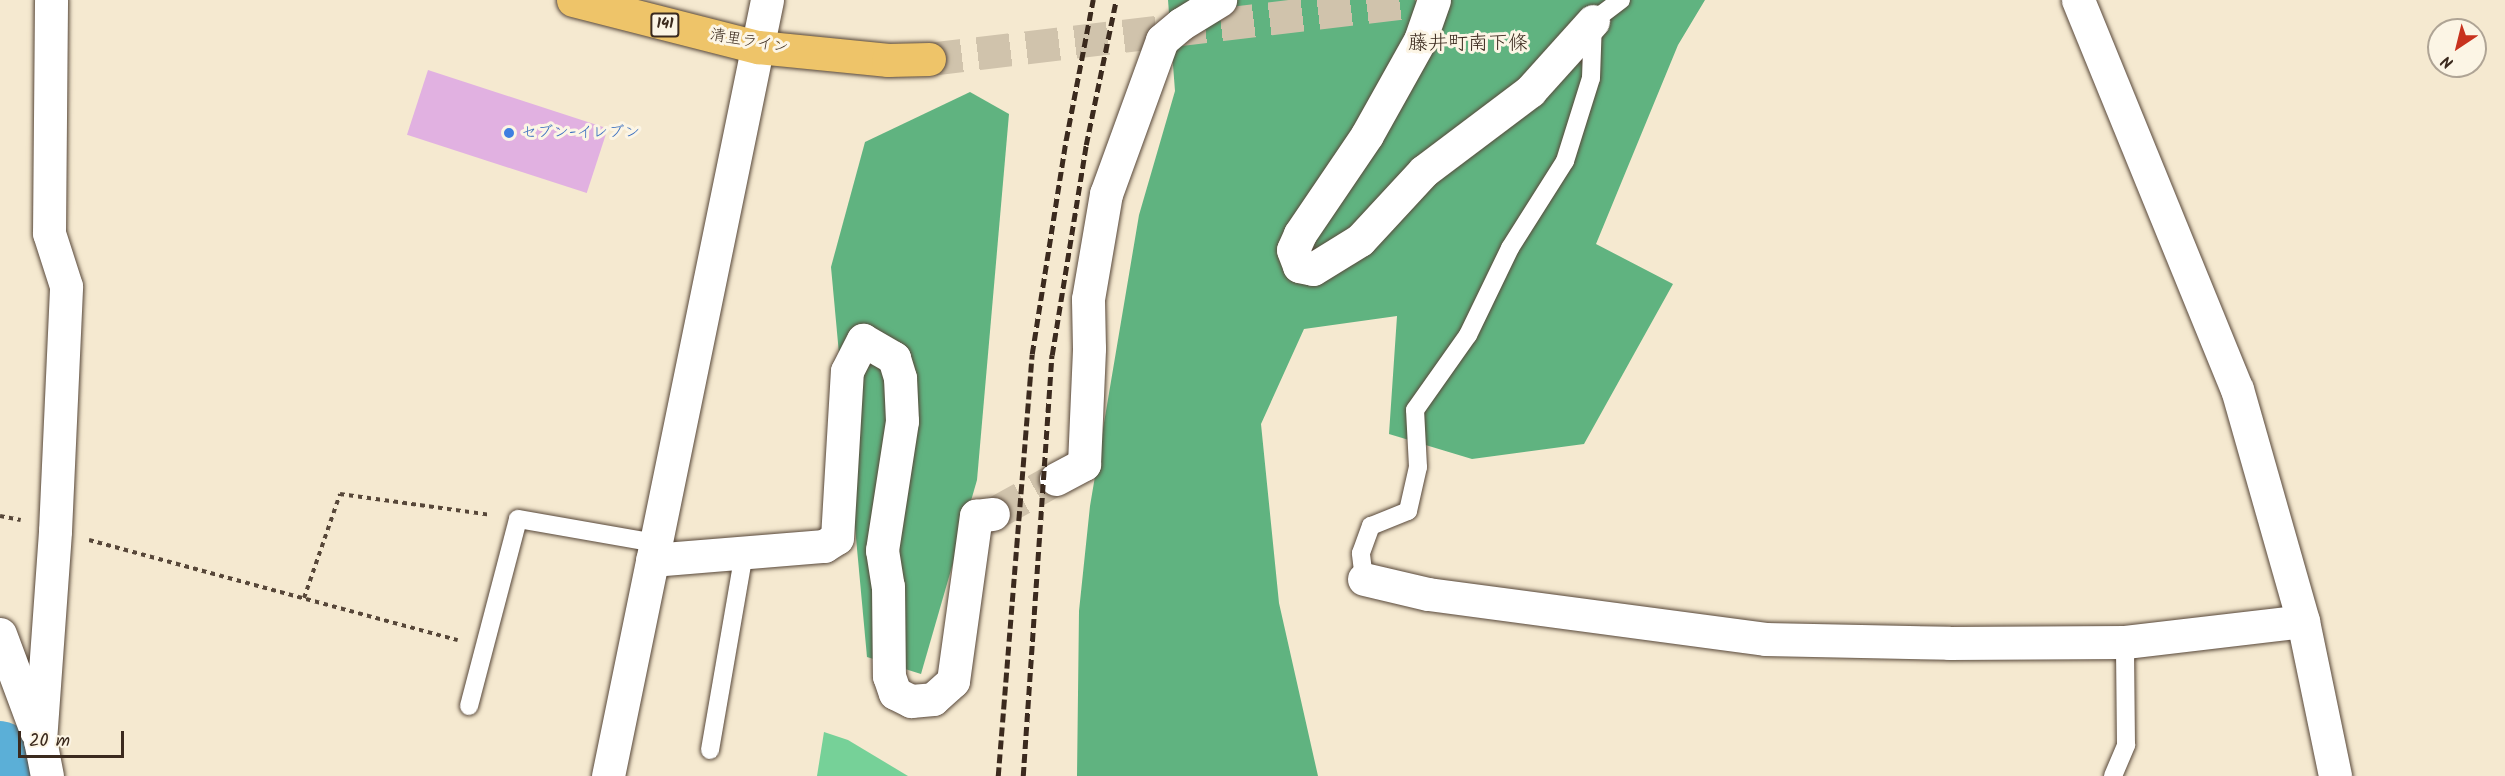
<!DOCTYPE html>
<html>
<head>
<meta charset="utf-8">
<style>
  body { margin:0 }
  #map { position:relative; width:2505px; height:776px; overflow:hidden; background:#f5e9d0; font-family:Kalam,"Klee One",sans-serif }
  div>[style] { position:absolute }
  .green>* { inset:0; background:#76d198 }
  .forest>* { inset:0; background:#60b380 }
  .river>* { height:64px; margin:-32px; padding:0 32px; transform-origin:32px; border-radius:32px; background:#5bafd7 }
  .building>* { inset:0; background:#e1b1e1; transform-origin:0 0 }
  .minor-tunnel>* { height:33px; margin-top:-16.5px; transform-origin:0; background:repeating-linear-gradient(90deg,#d0c3ac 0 33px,transparent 0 49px) }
  .trunk-tunnel>* { height:33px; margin-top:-16.5px; transform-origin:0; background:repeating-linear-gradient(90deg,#d0c3ac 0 33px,transparent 0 49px) }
  .path>* { height:4px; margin-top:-2px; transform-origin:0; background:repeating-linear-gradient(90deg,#574739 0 4.5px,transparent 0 9px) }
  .roads { filter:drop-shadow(0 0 2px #574739) drop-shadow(0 0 2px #574739) }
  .service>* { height:18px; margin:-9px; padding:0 9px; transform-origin:9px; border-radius:9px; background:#fff }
  .minor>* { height:33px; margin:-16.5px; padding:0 16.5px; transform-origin:16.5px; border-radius:16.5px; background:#fff }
  .trunk>* { height:33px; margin:-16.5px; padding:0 16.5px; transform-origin:16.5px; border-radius:16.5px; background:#eec469 }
  .rail>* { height:4.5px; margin-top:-2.25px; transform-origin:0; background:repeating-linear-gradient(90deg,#3b2a1e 0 9px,transparent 0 13.5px) }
  .dots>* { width:16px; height:16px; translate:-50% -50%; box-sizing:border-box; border:3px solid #fcf5e5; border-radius:50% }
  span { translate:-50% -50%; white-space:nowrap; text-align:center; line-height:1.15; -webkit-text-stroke:6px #fcf5e5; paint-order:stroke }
  .shield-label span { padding:2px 4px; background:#fcf5e5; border:2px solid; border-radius:4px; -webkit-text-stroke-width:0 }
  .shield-label { font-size:15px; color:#3b2a1e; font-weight:700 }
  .street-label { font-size:16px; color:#3b2a1e }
  .shop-label { font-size:16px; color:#366cbe }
  .left { translate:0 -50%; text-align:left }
  .quarter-label { font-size:20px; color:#3b2a1e }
  .north { position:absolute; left:2427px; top:18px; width:60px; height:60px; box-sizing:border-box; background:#fcf5e5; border:2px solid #afa495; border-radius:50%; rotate:215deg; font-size:16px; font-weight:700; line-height:24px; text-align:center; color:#3b2a1e }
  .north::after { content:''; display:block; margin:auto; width:21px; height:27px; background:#c8321e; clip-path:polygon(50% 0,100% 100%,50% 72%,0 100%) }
  .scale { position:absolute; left:18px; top:731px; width:106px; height:27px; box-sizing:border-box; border:3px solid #3b2a1e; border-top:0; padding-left:8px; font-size:18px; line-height:21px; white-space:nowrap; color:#3b2a1e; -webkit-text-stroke:4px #fcf5e5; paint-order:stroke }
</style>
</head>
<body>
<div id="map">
  <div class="green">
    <div style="clip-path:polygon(824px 732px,848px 740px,908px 776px,817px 776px)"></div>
  </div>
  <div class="forest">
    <div style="clip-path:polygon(1168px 0,1705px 0,1678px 45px,1596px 244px,1673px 284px,1584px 444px,1472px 459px,1389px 434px,1397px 316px,1304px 329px,1261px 424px,1279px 603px,1318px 776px,1077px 776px,1079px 611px,1090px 506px,1139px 215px,1175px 91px)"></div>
    <div style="clip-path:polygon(970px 92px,1009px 114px,977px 480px,921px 674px,867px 657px,831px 267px,865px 142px)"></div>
  </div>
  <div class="river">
    <div style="left:0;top:753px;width:24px;rotate:73deg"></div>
  </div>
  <div class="building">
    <div style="left:428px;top:70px;width:189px;height:68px;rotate:18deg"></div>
  </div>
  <div class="minor-tunnel">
    <div style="left:993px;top:514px;width:72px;rotate:-29.1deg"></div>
  </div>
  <div class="trunk-tunnel">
    <div style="left:929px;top:59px;width:498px;rotate:-6.8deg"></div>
  </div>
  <div class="path">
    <div style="left:0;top:516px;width:21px;rotate:11deg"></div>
    <div style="left:89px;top:540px;width:382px;rotate:15.2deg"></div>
    <div style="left:304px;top:598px;width:110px;rotate:-70.9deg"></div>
    <div style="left:340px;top:494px;width:152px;rotate:7.9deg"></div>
  </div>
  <div class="roads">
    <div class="service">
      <div style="left:1364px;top:579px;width:26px;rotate:-97deg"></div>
      <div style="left:1361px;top:553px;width:29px;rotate:-70deg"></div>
      <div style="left:1371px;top:526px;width:40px;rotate:-22deg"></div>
      <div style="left:1408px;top:511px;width:45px;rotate:-77.2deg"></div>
      <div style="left:1418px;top:467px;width:57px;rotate:-93deg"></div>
      <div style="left:1415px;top:410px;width:92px;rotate:-54.8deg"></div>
      <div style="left:1468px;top:335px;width:97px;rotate:-64.2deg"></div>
      <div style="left:1510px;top:248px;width:103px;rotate:-57.7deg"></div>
      <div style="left:1565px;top:161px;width:87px;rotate:-72.6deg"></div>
      <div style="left:1591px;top:78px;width:57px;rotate:-88deg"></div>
      <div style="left:1593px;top:21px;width:35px;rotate:-37deg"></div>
      <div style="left:469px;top:706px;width:193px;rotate:-75.3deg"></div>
      <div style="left:518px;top:519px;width:140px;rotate:9.9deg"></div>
      <div style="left:710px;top:750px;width:200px;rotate:-80.2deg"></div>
      <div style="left:2113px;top:776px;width:34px;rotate:-67deg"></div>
      <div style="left:2126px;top:745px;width:103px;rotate:-90.6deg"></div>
    </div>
    <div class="minor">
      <div style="left:1434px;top:0;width:42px;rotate:109.3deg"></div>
      <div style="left:1420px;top:40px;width:109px;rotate:119.2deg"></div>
      <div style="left:1367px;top:135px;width:120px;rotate:124.1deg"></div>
      <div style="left:1300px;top:234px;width:17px;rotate:114deg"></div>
      <div style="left:1293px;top:250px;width:17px;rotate:69deg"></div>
      <div style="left:1299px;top:266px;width:14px;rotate:12deg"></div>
      <div style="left:1313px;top:269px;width:55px;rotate:-31.7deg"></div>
      <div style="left:1360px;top:240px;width:94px;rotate:-47.2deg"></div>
      <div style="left:1424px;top:171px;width:133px;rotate:-37deg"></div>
      <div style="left:1530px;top:91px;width:94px;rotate:-48deg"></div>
      <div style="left:2078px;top:0;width:420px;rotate:67.8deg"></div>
      <div style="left:2237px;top:389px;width:241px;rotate:74.1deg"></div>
      <div style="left:2303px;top:621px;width:158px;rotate:78.3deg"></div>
      <div style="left:1056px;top:479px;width:32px;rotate:-28deg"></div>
      <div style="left:1084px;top:464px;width:116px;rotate:-87.5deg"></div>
      <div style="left:1089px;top:348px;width:49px;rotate:-91.2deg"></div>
      <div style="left:1088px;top:299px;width:107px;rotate:-80.3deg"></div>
      <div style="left:1106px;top:194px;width:164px;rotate:-70deg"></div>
      <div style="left:1162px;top:40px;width:25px;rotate:-40deg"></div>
      <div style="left:1181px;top:24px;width:46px;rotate:-31.6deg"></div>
      <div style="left:652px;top:560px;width:173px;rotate:-4.7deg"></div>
      <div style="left:824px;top:546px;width:15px;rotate:-32deg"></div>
      <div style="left:837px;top:538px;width:167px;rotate:-86.6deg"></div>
      <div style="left:847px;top:371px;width:35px;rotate:-63deg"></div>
      <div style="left:863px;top:340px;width:36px;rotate:30deg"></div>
      <div style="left:894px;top:358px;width:21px;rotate:73deg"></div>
      <div style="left:900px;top:378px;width:43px;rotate:87.3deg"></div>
      <div style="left:902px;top:421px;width:131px;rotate:98.8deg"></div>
      <div style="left:882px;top:550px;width:36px;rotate:81deg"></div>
      <div style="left:888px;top:586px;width:90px;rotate:89.4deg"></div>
      <div style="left:889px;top:676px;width:18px;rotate:71deg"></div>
      <div style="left:895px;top:693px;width:18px;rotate:27deg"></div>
      <div style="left:911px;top:701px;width:22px;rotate:-5deg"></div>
      <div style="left:933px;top:699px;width:27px;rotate:-42deg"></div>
      <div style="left:953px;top:681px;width:167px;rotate:-82.1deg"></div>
      <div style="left:976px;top:516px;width:17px;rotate:-7deg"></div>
      <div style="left:1364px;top:579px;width:66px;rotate:13.2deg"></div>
      <div style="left:1428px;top:594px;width:340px;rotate:7.6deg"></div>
      <div style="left:1765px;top:639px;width:184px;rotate:1.2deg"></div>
      <div style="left:1949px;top:643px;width:176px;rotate:-0.3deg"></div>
      <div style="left:2125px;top:642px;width:179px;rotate:-6.7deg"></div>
      <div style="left:0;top:634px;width:103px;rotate:69.6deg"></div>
      <div style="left:47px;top:776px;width:36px;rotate:-101deg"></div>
      <div style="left:40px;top:741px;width:211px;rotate:-85.9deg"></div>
      <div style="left:55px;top:531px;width:245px;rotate:-87.4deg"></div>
      <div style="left:66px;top:286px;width:56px;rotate:-107.8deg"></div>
      <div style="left:49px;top:233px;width:233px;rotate:-89.5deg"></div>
      <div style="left:608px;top:776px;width:792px;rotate:-78.42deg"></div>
    </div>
    <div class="trunk">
      <div style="left:573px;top:0;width:191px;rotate:14.3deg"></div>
      <div style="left:758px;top:47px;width:131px;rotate:5.7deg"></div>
      <div style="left:888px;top:60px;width:41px;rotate:-1.4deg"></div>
    </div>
  </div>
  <div class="rail">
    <div style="left:998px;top:776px;width:423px;rotate:-85.4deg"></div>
    <div style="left:1032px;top:354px;width:217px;rotate:-81deg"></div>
    <div style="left:1066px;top:140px;width:143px;rotate:-79.1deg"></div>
    <div style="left:1023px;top:776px;width:422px;rotate:-86.1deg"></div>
    <div style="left:1052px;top:355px;width:213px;rotate:-80.8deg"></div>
    <div style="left:1086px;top:145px;width:148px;rotate:-78.3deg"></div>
  </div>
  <div class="dots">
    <div style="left:509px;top:133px;background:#3f7fe0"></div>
  </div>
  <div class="shield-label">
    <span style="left:665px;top:25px">141</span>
  </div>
  <div class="street-label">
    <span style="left:749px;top:42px;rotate:10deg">清里ライン</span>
  </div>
  <div class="shop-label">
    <span class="left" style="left:521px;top:133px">セブン-イレブン</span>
  </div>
  <div class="quarter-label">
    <span style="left:1468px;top:44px">藤井町南下條</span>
  </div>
  <div class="north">N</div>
  <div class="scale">20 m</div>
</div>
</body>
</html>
